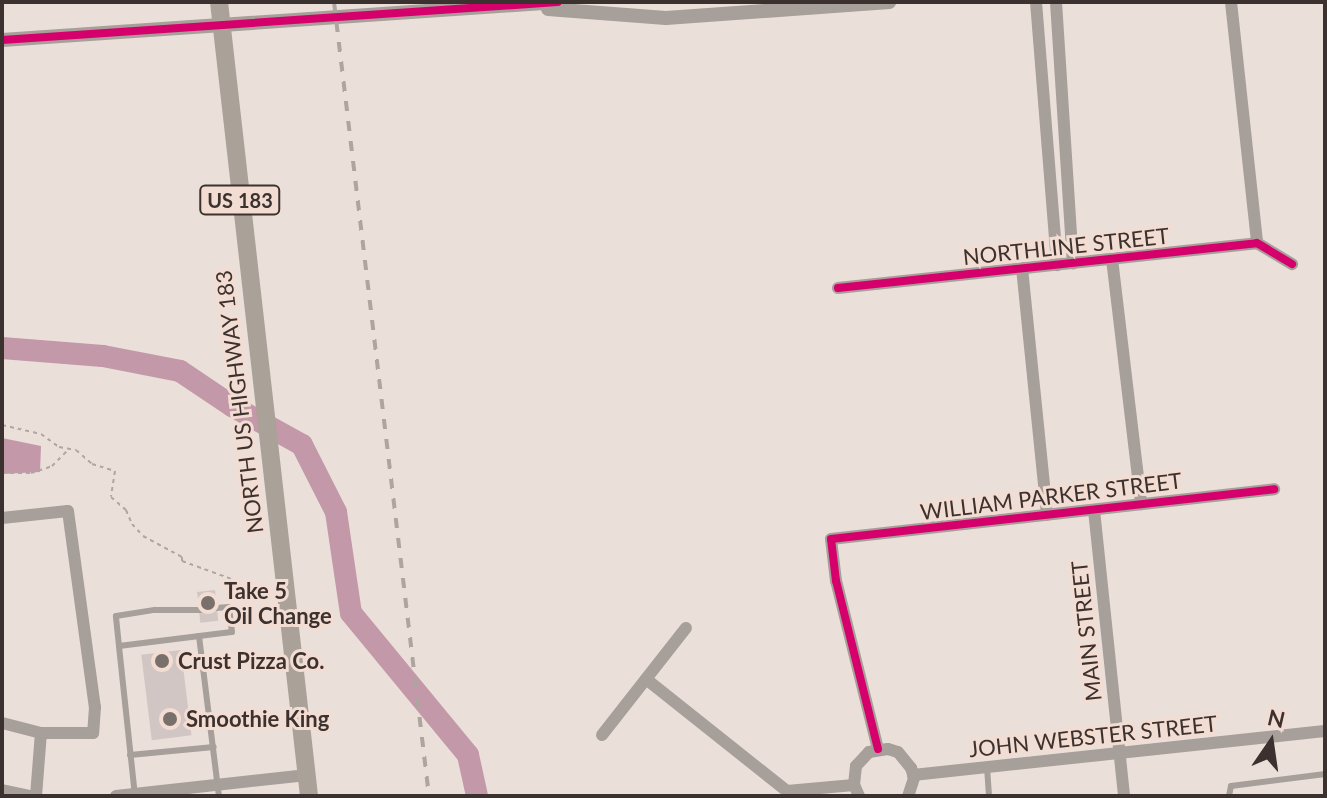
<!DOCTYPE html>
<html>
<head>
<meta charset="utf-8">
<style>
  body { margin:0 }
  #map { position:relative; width:1327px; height:798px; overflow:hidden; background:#ebdfda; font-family:Lato,sans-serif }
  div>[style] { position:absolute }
  .water>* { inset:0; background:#c398a8 }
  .river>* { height:22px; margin:-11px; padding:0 11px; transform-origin:11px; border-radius:11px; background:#c398a8 }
  .building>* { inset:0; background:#d1c6c4; transform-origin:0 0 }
  .path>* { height:2px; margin-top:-1px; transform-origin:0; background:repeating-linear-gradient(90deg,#afa7a2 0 4px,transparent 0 8px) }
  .service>* { height:6px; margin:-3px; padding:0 3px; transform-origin:3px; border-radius:3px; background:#a79f99 }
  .minor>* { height:12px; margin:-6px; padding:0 6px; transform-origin:6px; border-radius:6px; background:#a79f99 }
  .tertiary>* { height:14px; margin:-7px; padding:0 7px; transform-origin:7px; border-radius:7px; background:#a79f99 }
  .primary>* { height:18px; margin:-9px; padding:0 9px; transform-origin:9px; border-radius:9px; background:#aaa199 }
  .rail>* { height:4px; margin-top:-2px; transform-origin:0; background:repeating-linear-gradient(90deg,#aea5a0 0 10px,transparent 0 20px) }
  .cycleway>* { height:8px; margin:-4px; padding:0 4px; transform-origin:4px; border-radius:4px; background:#d6006c }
  .dots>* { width:22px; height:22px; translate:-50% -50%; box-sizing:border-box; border:4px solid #f3dcd2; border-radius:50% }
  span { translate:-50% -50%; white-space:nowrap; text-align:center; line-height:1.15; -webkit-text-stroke:6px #f3dcd2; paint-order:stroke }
  .shield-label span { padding:2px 6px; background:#f3dcd2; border:2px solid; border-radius:6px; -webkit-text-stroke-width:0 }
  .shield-label { font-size:20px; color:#3b322f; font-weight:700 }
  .street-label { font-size:22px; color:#3b322f }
  .poi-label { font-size:22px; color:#3b322f; font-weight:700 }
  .left { translate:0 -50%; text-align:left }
  .frame { position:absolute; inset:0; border:4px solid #3b322f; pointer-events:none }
  .north { position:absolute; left:1231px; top:702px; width:80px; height:80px; -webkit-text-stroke:6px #f3dcd2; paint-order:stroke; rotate:13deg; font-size:22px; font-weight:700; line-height:32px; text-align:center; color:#3b322f }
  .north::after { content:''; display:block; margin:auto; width:28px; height:36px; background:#3b322f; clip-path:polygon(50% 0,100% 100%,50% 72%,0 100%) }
</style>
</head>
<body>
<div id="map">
  <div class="water">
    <div style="clip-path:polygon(2px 438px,41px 446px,40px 472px,2px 474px)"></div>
  </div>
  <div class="river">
    <div style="left:2px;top:348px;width:101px;rotate:4.5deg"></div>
    <div style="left:103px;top:356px;width:78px;rotate:11deg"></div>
    <div style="left:180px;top:371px;width:63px;rotate:33.9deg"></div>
    <div style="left:232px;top:406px;width:80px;rotate:29.1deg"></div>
    <div style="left:302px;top:445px;width:75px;rotate:63.1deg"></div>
    <div style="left:336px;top:512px;width:102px;rotate:81.6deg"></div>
    <div style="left:351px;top:613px;width:184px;rotate:50.5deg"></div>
    <div style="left:468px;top:755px;width:42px;rotate:77.6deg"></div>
  </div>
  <div class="building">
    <div style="left:215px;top:590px;width:31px;height:18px;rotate:84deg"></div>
    <div style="left:181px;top:650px;width:86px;height:40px;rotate:83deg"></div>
  </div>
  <div class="path">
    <div style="left:2px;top:425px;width:40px;rotate:13deg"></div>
    <div style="left:41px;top:434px;width:22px;rotate:36deg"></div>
    <div style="left:59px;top:447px;width:17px;rotate:10deg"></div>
    <div style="left:76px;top:450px;width:21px;rotate:41deg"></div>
    <div style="left:92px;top:464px;width:24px;rotate:17deg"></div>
    <div style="left:115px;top:471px;width:26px;rotate:99deg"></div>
    <div style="left:111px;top:497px;width:20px;rotate:41deg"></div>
    <div style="left:126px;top:510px;width:15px;rotate:67deg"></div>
    <div style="left:132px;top:524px;width:16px;rotate:47deg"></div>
    <div style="left:143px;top:536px;width:44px;rotate:28.3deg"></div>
    <div style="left:182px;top:557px;width:4px;rotate:90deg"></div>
    <div style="left:182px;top:561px;width:59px;rotate:20deg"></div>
    <div style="left:2px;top:473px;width:29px"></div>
    <div style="left:31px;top:473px;width:22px;rotate:-18deg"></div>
    <div style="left:52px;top:466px;width:21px;rotate:-45deg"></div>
  </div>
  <div class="service">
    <div style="left:199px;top:636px;width:33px;rotate:-7deg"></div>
    <div style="left:232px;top:632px;width:25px;rotate:-97deg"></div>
    <div style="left:229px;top:607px;width:13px;rotate:176deg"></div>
    <div style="left:119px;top:646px;width:30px;rotate:-96deg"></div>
    <div style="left:116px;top:616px;width:39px;rotate:-9deg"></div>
    <div style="left:155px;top:610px;width:46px"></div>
    <div style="left:130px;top:755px;width:84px;rotate:-5.4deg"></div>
    <div style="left:987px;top:767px;width:29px;rotate:86deg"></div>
    <div style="left:135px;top:796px;width:151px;rotate:-96.1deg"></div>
    <div style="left:119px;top:646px;width:81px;rotate:-7.1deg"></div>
    <div style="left:199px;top:636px;width:161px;rotate:82.9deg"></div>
    <div style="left:1229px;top:796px;width:10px;rotate:-79deg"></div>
    <div style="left:1231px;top:786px;width:95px;rotate:-7.3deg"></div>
  </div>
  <div class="minor">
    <div style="left:1036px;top:2px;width:264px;rotate:85.4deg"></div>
    <div style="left:1056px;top:2px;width:262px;rotate:86.3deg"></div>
    <div style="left:1231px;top:2px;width:242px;rotate:83.8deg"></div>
    <div style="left:1112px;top:259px;width:247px;rotate:83.2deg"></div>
    <div style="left:1022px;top:268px;width:248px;rotate:84.2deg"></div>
    <div style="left:838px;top:288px;width:421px;rotate:-6.1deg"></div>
    <div style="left:1257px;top:243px;width:41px;rotate:31deg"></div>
    <div style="left:1094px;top:510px;width:288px;rotate:84deg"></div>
    <div style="left:2px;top:518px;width:66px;rotate:-6.1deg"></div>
    <div style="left:68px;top:511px;width:198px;rotate:82.2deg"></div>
    <div style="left:95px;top:707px;width:26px;rotate:94deg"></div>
    <div style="left:93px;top:733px;width:52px;rotate:180deg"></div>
    <div style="left:41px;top:733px;width:40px;rotate:-165.6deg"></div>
    <div style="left:646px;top:679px;width:180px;rotate:38.5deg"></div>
    <div style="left:787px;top:791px;width:67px;rotate:-5.1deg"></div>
    <div style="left:602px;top:735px;width:136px;rotate:-51.9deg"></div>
    <div style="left:878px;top:749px;width:173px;rotate:-104deg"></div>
    <div style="left:836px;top:581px;width:42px;rotate:-96.8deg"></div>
    <div style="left:831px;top:539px;width:446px;rotate:-6.4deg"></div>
    <div style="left:913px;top:775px;width:414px;rotate:-6.1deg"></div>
    <div style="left:2px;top:790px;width:29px;rotate:12deg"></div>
    <div style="left:36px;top:796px;width:63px;rotate:-85.5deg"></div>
    <div style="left:116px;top:796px;width:192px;rotate:-6.3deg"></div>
    <div style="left:859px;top:796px;width:12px;rotate:-114deg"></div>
    <div style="left:854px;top:785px;width:19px;rotate:-84deg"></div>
    <div style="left:856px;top:766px;width:19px;rotate:-47deg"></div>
    <div style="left:869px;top:752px;width:19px;rotate:-9deg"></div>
    <div style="left:888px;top:749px;width:10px;rotate:17deg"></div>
    <div style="left:898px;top:752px;width:21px;rotate:51deg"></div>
    <div style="left:911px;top:768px;width:10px;rotate:73deg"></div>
    <div style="left:914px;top:778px;width:19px;rotate:108deg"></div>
  </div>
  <div class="tertiary">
    <div style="left:548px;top:9px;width:118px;rotate:4.4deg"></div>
    <div style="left:666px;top:18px;width:224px;rotate:-4.1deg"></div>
    <div style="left:2px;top:40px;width:557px;rotate:-3.91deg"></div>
  </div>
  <div class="primary">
    <div style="left:219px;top:2px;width:799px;rotate:83.53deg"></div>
  </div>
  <div class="rail">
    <div style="left:334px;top:2px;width:800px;rotate:83.18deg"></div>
  </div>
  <div class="cycleway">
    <div style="left:2px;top:40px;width:557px;rotate:-3.91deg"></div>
    <div style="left:838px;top:288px;width:421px;rotate:-6.1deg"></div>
    <div style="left:1257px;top:243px;width:41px;rotate:31deg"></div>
    <div style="left:878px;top:749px;width:173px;rotate:-104deg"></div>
    <div style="left:836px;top:581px;width:42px;rotate:-96.8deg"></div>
    <div style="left:831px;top:539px;width:446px;rotate:-6.4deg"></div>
  </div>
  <div class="dots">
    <div style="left:208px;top:603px;background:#796f6b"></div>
    <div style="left:162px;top:661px;background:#796f6b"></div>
    <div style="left:170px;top:719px;background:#796f6b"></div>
  </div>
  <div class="shield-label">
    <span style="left:240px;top:200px">US 183</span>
  </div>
  <div class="street-label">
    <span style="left:1066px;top:246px;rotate:-6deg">NORTHLINE STREET</span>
    <span style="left:239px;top:402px;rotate:-97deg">NORTH US HIGHWAY 183</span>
    <span style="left:1051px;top:496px;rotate:-7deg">WILLIAM PARKER STREET</span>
    <span style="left:1086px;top:631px;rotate:-96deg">MAIN STREET</span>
    <span style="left:1093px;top:736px;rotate:-6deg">JOHN WEBSTER STREET</span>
  </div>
  <div class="poi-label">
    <span class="left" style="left:224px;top:603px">Take 5<br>Oil Change</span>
    <span class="left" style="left:178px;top:661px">Crust Pizza Co.</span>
    <span class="left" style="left:186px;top:719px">Smoothie King</span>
  </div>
  <div class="frame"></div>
  <div class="north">N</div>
</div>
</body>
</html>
